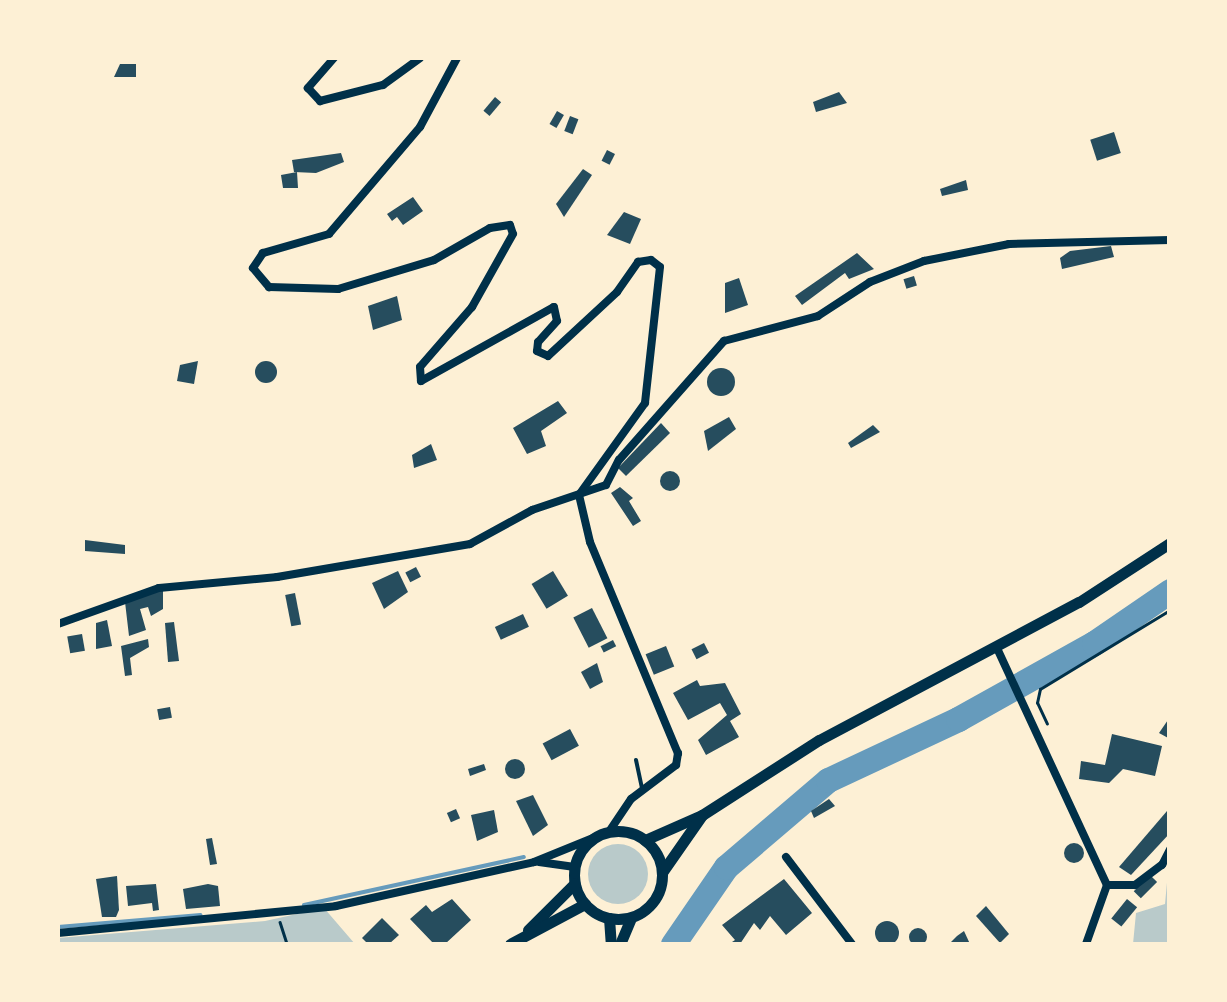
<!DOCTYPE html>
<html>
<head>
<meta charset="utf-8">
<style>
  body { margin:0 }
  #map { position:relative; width:1227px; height:1002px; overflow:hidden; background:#fdf0d5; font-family:"DM Sans",sans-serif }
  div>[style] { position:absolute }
  .green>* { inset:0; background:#b9caca }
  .round { border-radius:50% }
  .stream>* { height:4px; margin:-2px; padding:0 2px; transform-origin:2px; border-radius:2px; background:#669bbc }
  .river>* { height:25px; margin:-12.5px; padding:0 12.5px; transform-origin:12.5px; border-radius:12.5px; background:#669bbc }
  .building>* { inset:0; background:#264d5e; transform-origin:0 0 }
  .path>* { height:2.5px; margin:-1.25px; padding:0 1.25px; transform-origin:1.25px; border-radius:1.25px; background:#003049 }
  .service>* { height:4px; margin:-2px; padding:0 2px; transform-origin:2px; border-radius:2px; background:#003049 }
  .minor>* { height:8px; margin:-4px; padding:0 4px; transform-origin:4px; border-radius:4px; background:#003049 }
  .secondary>* { height:11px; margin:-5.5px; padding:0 5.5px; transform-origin:5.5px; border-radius:5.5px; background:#003049 }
  .secondary>.ring { margin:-5.5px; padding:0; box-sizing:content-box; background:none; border:11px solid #003049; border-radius:50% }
  span { translate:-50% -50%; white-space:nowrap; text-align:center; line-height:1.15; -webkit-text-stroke:9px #fdf0d5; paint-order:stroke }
  .frame { position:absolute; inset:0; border:60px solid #fdf0d5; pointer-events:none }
</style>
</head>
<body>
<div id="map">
  <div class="green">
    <div class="round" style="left:588px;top:844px;width:60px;height:60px"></div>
    <div style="clip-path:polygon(1169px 861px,1169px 944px,1133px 944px,1136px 913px,1165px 904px)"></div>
    <div style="clip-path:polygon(324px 908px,355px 944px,58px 944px,58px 938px,265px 921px)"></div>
  </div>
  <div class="stream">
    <div style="left:304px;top:905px;width:225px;rotate:-12.3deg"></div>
    <div style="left:58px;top:927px;width:143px;rotate:-4.8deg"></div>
  </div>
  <div class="river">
    <div style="left:673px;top:944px;width:93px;rotate:-55.5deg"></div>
    <div style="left:726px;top:867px;width:134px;rotate:-40.5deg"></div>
    <div style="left:828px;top:780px;width:144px;rotate:-25.1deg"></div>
    <div style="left:958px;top:719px;width:156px;rotate:-29.2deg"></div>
    <div style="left:1094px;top:643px;width:92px;rotate:-34.4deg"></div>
  </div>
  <div class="building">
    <div style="clip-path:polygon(120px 64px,136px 64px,136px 77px,114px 77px)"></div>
    <div style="clip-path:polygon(839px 92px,847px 103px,816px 112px,813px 102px)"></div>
    <div style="left:495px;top:97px;width:8px;height:18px;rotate:40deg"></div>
    <div style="left:557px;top:111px;width:8px;height:15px;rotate:30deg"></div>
    <div style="left:570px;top:116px;width:9px;height:16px;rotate:21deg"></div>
    <div style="left:1114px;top:132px;width:22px;height:25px;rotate:72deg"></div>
    <div style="left:607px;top:150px;width:9px;height:12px;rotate:27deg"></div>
    <div style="clip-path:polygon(341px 153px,344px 162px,316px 173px,294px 172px,292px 160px)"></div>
    <div style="clip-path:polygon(583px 169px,592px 175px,564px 217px,556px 204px)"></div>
    <div style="clip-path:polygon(297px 172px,298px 188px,283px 188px,281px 175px)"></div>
    <div style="clip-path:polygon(966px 180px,968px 190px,942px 196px,940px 189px)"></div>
    <div style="clip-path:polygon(413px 197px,423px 211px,403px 225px,397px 217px,392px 221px,387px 214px)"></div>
    <div style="clip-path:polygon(624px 212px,641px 219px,630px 244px,607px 235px)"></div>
    <div style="clip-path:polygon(1111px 246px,1114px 257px,1062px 269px,1060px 258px,1070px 251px)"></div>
    <div style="clip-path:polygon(857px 253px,874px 269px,849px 279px,845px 273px,802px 305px,795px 296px)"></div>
    <div style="left:914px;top:276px;width:10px;height:11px;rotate:73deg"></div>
    <div style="clip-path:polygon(739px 278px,748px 305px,725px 313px,725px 283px)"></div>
    <div style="clip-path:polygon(397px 296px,402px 320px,373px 330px,368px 306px)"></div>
    <div class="round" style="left:255px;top:361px;width:22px;height:22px"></div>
    <div style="clip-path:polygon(198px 361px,194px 384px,177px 381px,180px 365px)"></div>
    <div class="round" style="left:707px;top:368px;width:28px;height:28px"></div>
    <div style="clip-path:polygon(558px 401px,567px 413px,541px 431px,546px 446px,527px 454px,513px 428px)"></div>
    <div style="clip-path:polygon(729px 417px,736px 429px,708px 451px,704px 431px)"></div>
    <div style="clip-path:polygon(661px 423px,670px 433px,626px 476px,618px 468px)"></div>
    <div style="clip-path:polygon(873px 425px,880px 432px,851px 448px,848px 443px)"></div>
    <div style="clip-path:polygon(431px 444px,437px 460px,414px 468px,412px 455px)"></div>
    <div class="round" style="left:660px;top:471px;width:20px;height:20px"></div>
    <div style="clip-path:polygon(620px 487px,633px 498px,629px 501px,641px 521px,633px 526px,611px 493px)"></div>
    <div style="clip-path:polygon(85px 540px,125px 545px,125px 554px,85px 551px)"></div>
    <div style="left:416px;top:567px;width:11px;height:12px;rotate:63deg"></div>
    <div style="clip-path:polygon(398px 571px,408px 592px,384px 609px,372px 583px)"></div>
    <div style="left:553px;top:571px;width:29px;height:25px;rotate:59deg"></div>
    <div style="clip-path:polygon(163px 589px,163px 609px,151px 616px,148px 607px,140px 609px,146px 630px,129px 636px,125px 602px)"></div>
    <div style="left:295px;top:593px;width:32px;height:10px;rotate:79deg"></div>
    <div style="left:592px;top:608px;width:34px;height:21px;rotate:63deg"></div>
    <div style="left:523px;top:614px;width:14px;height:31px;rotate:65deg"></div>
    <div style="clip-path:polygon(107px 620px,112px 646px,96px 649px,96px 623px)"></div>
    <div style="clip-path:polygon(174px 622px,179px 661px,168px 662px,165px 623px)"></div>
    <div style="left:82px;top:634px;width:17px;height:15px;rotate:80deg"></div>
    <div style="clip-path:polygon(148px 639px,149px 647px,130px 658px,132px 675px,125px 676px,121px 646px)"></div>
    <div style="left:613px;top:640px;width:7px;height:14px;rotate:63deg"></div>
    <div style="left:704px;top:643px;width:11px;height:14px;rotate:63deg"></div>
    <div style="left:666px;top:646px;width:22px;height:22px;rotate:68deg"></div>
    <div style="clip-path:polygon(597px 663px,603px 682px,590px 689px,581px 672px)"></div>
    <div style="clip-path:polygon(697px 680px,700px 686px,725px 683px,741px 714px,730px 721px,739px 737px,706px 755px,698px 740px,727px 715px,720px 703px,688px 720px,673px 693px)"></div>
    <div style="left:170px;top:707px;width:11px;height:13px;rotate:80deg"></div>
    <div style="clip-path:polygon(1170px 717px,1170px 739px,1159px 733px)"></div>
    <div style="left:570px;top:729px;width:19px;height:31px;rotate:62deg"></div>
    <div style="clip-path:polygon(1112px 734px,1162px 746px,1155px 776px,1123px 769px,1109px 783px,1079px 779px,1081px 761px,1105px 765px)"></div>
    <div class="round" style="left:505px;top:759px;width:20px;height:20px"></div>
    <div style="clip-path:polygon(484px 764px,486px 770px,470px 776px,468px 769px)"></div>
    <div style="clip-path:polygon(533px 795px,548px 825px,533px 836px,516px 801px)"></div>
    <div style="clip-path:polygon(829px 799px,835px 806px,814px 818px,811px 811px)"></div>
    <div style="left:456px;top:809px;width:10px;height:10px;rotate:66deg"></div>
    <div style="clip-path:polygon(494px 810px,498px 832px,477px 841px,471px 815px)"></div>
    <div style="clip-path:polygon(1167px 811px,1170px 833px,1131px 875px,1119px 867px)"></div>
    <div style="clip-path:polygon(212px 838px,217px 864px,210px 865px,206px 839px)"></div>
    <div class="round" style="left:1064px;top:843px;width:20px;height:20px"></div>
    <div style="left:1150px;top:875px;width:10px;height:23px;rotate:45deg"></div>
    <div style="clip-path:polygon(117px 876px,119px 910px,116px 917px,102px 917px,96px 879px)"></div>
    <div style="clip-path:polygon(784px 879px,812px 913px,786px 935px,770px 916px,760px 930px,754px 923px,740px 944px,729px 944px,735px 940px,722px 925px)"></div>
    <div style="clip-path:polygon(156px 884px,159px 910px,153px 911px,152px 903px,128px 906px,126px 886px)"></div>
    <div style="clip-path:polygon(208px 884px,218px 886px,220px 906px,186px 909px,183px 889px)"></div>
    <div style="clip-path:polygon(452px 899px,471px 920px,445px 944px,434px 944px,410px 919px,426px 905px,432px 912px)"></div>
    <div style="left:1127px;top:899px;width:13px;height:25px;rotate:39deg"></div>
    <div style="clip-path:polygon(986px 906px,1009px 934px,1000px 943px,976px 916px)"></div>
    <div style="clip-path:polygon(382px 918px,399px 935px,389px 944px,368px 944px,362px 938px)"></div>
    <div class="round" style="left:875px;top:921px;width:24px;height:24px"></div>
    <div class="round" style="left:909px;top:928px;width:18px;height:18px"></div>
    <div style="clip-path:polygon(964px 931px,970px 944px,949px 944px,957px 936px)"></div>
  </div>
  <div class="path">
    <div style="left:1047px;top:724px;width:23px;rotate:-115deg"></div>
    <div style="left:1037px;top:703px;width:14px;rotate:-78deg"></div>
    <div style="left:1040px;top:689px;width:152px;rotate:-31.3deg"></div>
    <div style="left:280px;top:922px;width:23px;rotate:72deg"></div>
  </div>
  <div class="service">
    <div style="left:636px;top:760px;width:29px;rotate:78deg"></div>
  </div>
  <div class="minor">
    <div style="left:334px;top:58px;width:40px;rotate:131deg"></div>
    <div style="left:308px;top:88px;width:18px;rotate:47deg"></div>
    <div style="left:320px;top:101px;width:65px;rotate:-14.3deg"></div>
    <div style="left:383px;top:85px;width:46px;rotate:-36.1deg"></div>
    <div style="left:457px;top:58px;width:78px;rotate:118.2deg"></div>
    <div style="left:420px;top:127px;width:140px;rotate:130.4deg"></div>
    <div style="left:329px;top:234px;width:69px;rotate:163.9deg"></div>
    <div style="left:263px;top:253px;width:18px;rotate:124deg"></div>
    <div style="left:253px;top:268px;width:25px;rotate:50deg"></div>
    <div style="left:269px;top:287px;width:69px;rotate:1.7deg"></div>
    <div style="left:338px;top:289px;width:100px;rotate:-16.8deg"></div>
    <div style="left:434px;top:260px;width:64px;rotate:-29.7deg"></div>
    <div style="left:490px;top:228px;width:20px;rotate:-9deg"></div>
    <div style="left:510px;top:225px;width:9px;rotate:72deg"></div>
    <div style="left:513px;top:234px;width:84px;rotate:119.3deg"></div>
    <div style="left:472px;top:307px;width:79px;rotate:130.9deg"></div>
    <div style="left:420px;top:367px;width:14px;rotate:86deg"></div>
    <div style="left:421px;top:381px;width:152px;rotate:-29.1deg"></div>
    <div style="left:554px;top:307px;width:14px;rotate:78deg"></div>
    <div style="left:557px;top:321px;width:28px;rotate:132deg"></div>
    <div style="left:538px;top:342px;width:9px;rotate:96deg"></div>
    <div style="left:537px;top:351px;width:12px;rotate:24deg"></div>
    <div style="left:548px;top:356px;width:94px;rotate:-42.8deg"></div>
    <div style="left:617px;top:292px;width:37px;rotate:-55deg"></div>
    <div style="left:638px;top:262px;width:13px;rotate:-9deg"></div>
    <div style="left:651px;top:260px;width:11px;rotate:38deg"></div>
    <div style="left:660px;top:267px;width:137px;rotate:96.3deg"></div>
    <div style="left:645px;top:403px;width:113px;rotate:125.7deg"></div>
    <div style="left:579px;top:495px;width:48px;rotate:76.8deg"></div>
    <div style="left:590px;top:542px;width:229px;rotate:67.4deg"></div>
    <div style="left:678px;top:753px;width:12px;rotate:99deg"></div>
    <div style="left:676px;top:765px;width:56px;rotate:142.9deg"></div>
    <div style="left:631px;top:799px;width:40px;rotate:124deg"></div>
    <div style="left:58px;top:624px;width:107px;rotate:-19.6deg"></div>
    <div style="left:159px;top:588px;width:119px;rotate:-5.3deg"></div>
    <div style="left:277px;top:577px;width:196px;rotate:-9.7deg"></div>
    <div style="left:470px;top:544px;width:71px;rotate:-28.7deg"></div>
    <div style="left:532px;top:510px;width:78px;rotate:-18.7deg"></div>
    <div style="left:606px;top:485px;width:28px;rotate:-63deg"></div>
    <div style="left:619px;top:460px;width:159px;rotate:-48.6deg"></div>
    <div style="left:724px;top:341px;width:97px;rotate:-14.9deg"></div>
    <div style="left:818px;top:316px;width:62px;rotate:-33.2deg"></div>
    <div style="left:870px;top:282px;width:58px;rotate:-21.3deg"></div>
    <div style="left:924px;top:261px;width:87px;rotate:-11.3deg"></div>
    <div style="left:1009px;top:244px;width:161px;rotate:-1.4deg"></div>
    <div style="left:996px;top:646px;width:264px;rotate:65.1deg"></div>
    <div style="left:1107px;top:885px;width:63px;rotate:109.6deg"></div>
    <div style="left:786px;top:857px;width:109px;rotate:52.8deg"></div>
    <div style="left:539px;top:862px;width:36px;rotate:8deg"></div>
    <div style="left:1107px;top:885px;width:28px"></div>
    <div style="left:1135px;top:885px;width:34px;rotate:-37deg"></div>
    <div style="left:1162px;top:865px;width:18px;rotate:-63deg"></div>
    <div style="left:58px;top:933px;width:279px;rotate:-5.5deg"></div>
    <div style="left:336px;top:906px;width:203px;rotate:-12.5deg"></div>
    <div style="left:534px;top:862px;width:69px;rotate:-22.1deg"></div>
  </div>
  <div class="secondary">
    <div class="ring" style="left:574px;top:831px;width:77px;height:77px"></div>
    <div style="left:645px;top:840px;width:62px;rotate:-23.7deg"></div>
    <div style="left:702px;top:815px;width:139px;rotate:-32.7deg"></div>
    <div style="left:819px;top:740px;width:294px;rotate:-28deg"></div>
    <div style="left:1079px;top:602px;width:108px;rotate:-33deg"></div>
    <div style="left:663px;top:871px;width:68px;rotate:-55.1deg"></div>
    <div style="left:609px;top:918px;width:26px;rotate:86deg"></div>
    <div style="left:528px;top:930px;width:66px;rotate:-45deg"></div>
    <div style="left:510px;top:944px;width:85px;rotate:-28.1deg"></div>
    <div style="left:620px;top:944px;width:28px;rotate:-67deg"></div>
  </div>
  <div class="frame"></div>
</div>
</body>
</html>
